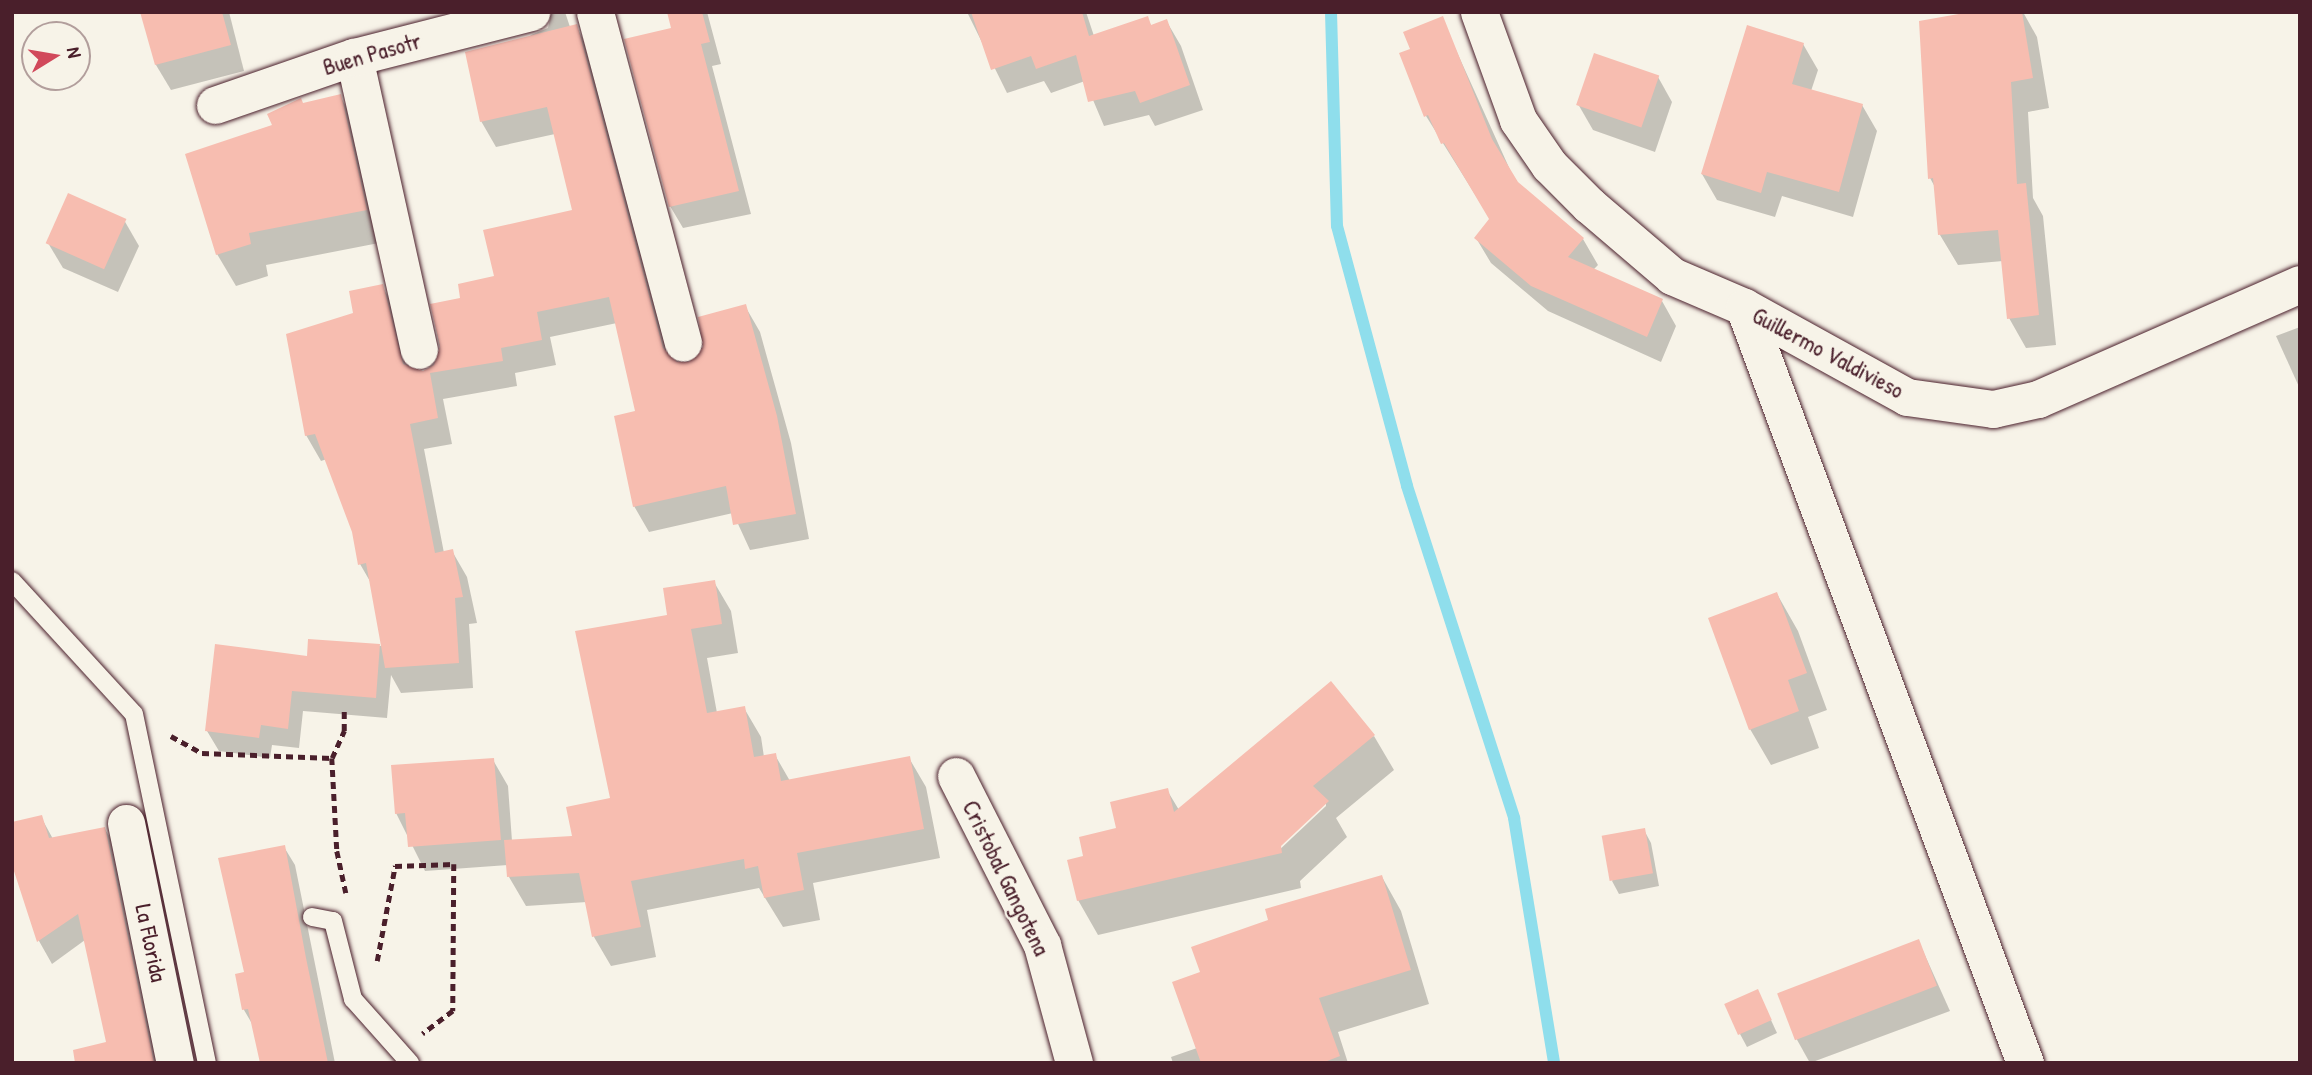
<!DOCTYPE html>
<html>
<head>
<meta charset="utf-8">
<style>
  body { margin:0 }
  #map { position:relative; width:2312px; height:1075px; overflow:hidden; background:#f7f3e8; font-family:"Patrick Hand",sans-serif }
  div>[style] { position:absolute }
  .shadow>* { inset:0; background:#0003 }
  .stream>* { height:12px; margin:-6px; padding:0 6px; transform-origin:6px; border-radius:6px; background:#8fdeec }
  .building>* { inset:0; background:#f7bdb0; transform-origin:0 0 }
  .path>* { height:4.5px; margin-top:-2.25px; transform-origin:0; background:repeating-linear-gradient(90deg,#4a1f2b 0 7px,transparent 0 12px) }
  .roads { filter:drop-shadow(0 0 2px #4a1f2b) drop-shadow(0 0 2px #4a1f2b) }
  .service>* { height:18px; margin:-9px; padding:0 9px; transform-origin:9px; border-radius:9px; background:#f7f3e8 }
  .minor>* { height:37px; margin:-18.5px; padding:0 18.5px; transform-origin:18.5px; border-radius:18.5px; background:#f7f3e8 }
  span { translate:-50% -50%; white-space:nowrap; text-align:center; line-height:1.15; -webkit-text-stroke:5px #f7f3e8; paint-order:stroke }
  .street-label { font-size:23px; color:#4a1f2b }
  .frame { position:absolute; inset:0; border:14px solid #4a1f2b; pointer-events:none }
  .north { position:absolute; left:21px; top:21px; width:70px; height:70px; box-sizing:border-box; background:#f7f3e8; border:2px solid #b29e9c; border-radius:50%; rotate:79deg; font-size:19px; font-weight:700; line-height:28px; text-align:center; color:#4a1f2b }
  .north::after { content:''; display:block; margin:auto; width:24px; height:32px; background:#d1495b; clip-path:polygon(50% 0,100% 100%,50% 72%,0 100%) }
</style>
</head>
<body>
<div id="map">
  <div class="shadow">
    <div style="clip-path:polygon(142px 12px,229px 12px,244px 71px,171px 90px,156px 65px)"></div>
    <div style="clip-path:polygon(542px 12px,565px 12px,570px 27px,576px 26px,590px 52px,673px 360px,690px 364px,745px 306px,760px 332px,791px 443px,809px 539px,750px 550px,733px 513px,649px 532px,634px 506px,637px 412px,617px 323px,550px 337px,556px 365px,515px 373px,517px 386px,443px 399px,452px 444px,424px 449px,444px 553px,452px 551px,467px 577px,477px 623px,469px 624px,473px 688px,401px 693px,391px 675px,387px 718px,303px 711px,299px 748px,272px 745px,270px 758px,219px 751px,207px 731px,308px 658px,309px 641px,382px 646px,371px 583px,360px 564px,354px 531px,327px 459px,321px 461px,306px 435px,355px 315px,382px 286px,397px 312px,410px 370px,425px 372px,441px 356px,432px 306px,462px 300px,496px 278px,574px 211px,555px 134px,496px 147px,481px 121px,531px 35px,548px 28px,550px 19px)"></div>
    <div style="clip-path:polygon(669px 12px,707px 12px,721px 64px,712px 66px,751px 214px,683px 228px,670px 206px,673px 29px)"></div>
    <div style="clip-path:polygon(967px 12px,1086px 12px,1094px 36px,1147px 18px,1152px 27px,1167px 22px,1181px 46px,1203px 110px,1155px 126px,1149px 115px,1104px 126px,1085px 81px,1051px 93px,1044px 81px,1007px 93px)"></div>
    <div style="clip-path:polygon(1985px 12px,2023px 12px,2037px 37px,2049px 108px,2028px 112px,2033px 198px,2043px 216px,2056px 345px,2026px 348px,2009px 318px,2003px 261px,1958px 265px,1940px 235px,1936px 189px,1930px 178px)"></div>
    <div style="clip-path:polygon(1442px 19px,1516px 183px,1583px 239px,1598px 265px,1593px 270px,1662px 301px,1676px 326px,1661px 362px,1548px 311px,1491px 263px,1476px 238px,1491px 220px,1426px 116px,1401px 54px,1412px 50px)"></div>
    <div style="clip-path:polygon(1803px 44px,1818px 70px,1811px 91px,1862px 105px,1877px 131px,1853px 217px,1782px 196px,1775px 217px,1717px 200px,1702px 174px)"></div>
    <div style="clip-path:polygon(1658px 77px,1672px 102px,1655px 152px,1593px 130px,1578px 104px)"></div>
    <div style="clip-path:polygon(340px 96px,358px 128px,384px 242px,266px 265px,268px 276px,236px 286px,217px 254px,275px 126px,302px 104px)"></div>
    <div style="clip-path:polygon(124px 220px,139px 246px,118px 292px,63px 268px,48px 243px)"></div>
    <div style="clip-path:polygon(2300px 327px,2300px 389px,2276px 336px)"></div>
    <div style="clip-path:polygon(714px 582px,731px 611px,738px 653px,707px 658px,717px 713px,744px 708px,761px 737px,764px 757px,775px 755px,790px 781px,909px 758px,926px 787px,940px 858px,813px 883px,820px 920px,783px 927px,759px 888px,647px 910px,656px 957px,611px 966px,594px 937px,587px 902px,526px 906px,509px 877px,508px 865px,425px 871px,396px 813px,493px 760px,508px 786px,512px 841px,574px 838px,612px 799px,669px 616px)"></div>
    <div style="clip-path:polygon(1777px 594px,1798px 631px,1827px 710px,1808px 717px,1819px 748px,1771px 765px,1750px 729px)"></div>
    <div style="clip-path:polygon(evenodd,1374px 736px,1394px 770px,1336px 818px,1347px 837px,1300px 881px,1301px 888px,1098px 935px,1078px 900px,1085px 858px,1167px 790px,1179px 810px,1374px 736px,1326px 801px,1326px 806px,1276px 853px,1273px 851px,1326px 801px)"></div>
    <div style="clip-path:polygon(41px 817px,53px 839px,105px 829px,118px 852px,161px 1063px,97px 1063px,108px 1043px,85px 940px,52px 964px,39px 941px,12px 859px)"></div>
    <div style="clip-path:polygon(1644px 830px,1651px 843px,1659px 886px,1619px 894px,1612px 881px)"></div>
    <div style="clip-path:polygon(284px 847px,295px 865px,335px 1063px,262px 1063px,254px 1027px,244px 1010px,237px 975px,246px 973px)"></div>
    <div style="clip-path:polygon(1382px 877px,1401px 911px,1429px 1004px,1338px 1032px,1348px 1063px,1173px 1063px,1171px 1057px,1197px 1048px,1202px 973px)"></div>
    <div style="clip-path:polygon(1919px 942px,1950px 1011px,1810px 1063px,1796px 1038px)"></div>
    <div style="clip-path:polygon(1758px 992px,1777px 1033px,1747px 1047px,1740px 1034px)"></div>
  </div>
  <div class="stream">
    <div style="left:1331px;top:12px;width:214px;rotate:88.4deg"></div>
    <div style="left:1337px;top:226px;width:269px;rotate:74.9deg"></div>
    <div style="left:1407px;top:486px;width:349px;rotate:72.1deg"></div>
    <div style="left:1514px;top:818px;width:248px;rotate:80.7deg"></div>
  </div>
  <div class="building">
    <div style="clip-path:polygon(140px 12px,222px 12px,231px 45px,155px 65px)"></div>
    <div style="clip-path:polygon(667px 12px,702px 12px,710px 42px,701px 44px,739px 191px,669px 207px,624px 39px,671px 28px)"></div>
    <div style="clip-path:polygon(971px 12px,1082px 12px,1089px 36px,1148px 16px,1151px 25px,1167px 19px,1190px 85px,1140px 103px,1135px 91px,1088px 102px,1076px 55px,1036px 69px,1031px 56px,991px 70px)"></div>
    <div style="clip-path:polygon(1970px 12px,2022px 12px,2033px 78px,2011px 82px,2017px 184px,2026px 183px,2039px 315px,2007px 319px,1998px 230px,1938px 235px,1933px 178px,1928px 179px,1919px 21px)"></div>
    <div style="clip-path:polygon(1443px 16px,1492px 139px,1518px 182px,1584px 238px,1568px 257px,1663px 299px,1647px 337px,1531px 286px,1474px 238px,1489px 219px,1444px 143px,1441px 144px,1428px 115px,1424px 117px,1399px 53px,1410px 49px,1403px 32px)"></div>
    <div style="clip-path:polygon(577px 24px,663px 348px,677px 362px,689px 362px,703px 347px,698px 317px,746px 304px,777px 416px,796px 514px,733px 525px,726px 486px,633px 507px,614px 416px,635px 411px,609px 297px,537px 312px,542px 340px,501px 348px,503px 361px,430px 373px,438px 418px,410px 424px,435px 553px,453px 549px,463px 597px,455px 598px,459px 663px,385px 668px,366px 563px,358px 565px,352px 532px,315px 434px,305px 436px,286px 334px,353px 313px,349px 291px,383px 284px,403px 364px,423px 371px,434px 365px,440px 346px,430px 304px,460px 298px,458px 284px,494px 276px,483px 230px,572px 210px,547px 107px,480px 122px,465px 52px)"></div>
    <div style="clip-path:polygon(1747px 25px,1804px 43px,1792px 84px,1863px 104px,1839px 192px,1767px 172px,1761px 193px,1701px 174px)"></div>
    <div style="left:1594px;top:53px;width:69px;height:55px;rotate:19deg"></div>
    <div style="clip-path:polygon(341px 94px,367px 210px,249px 233px,251px 244px,216px 255px,185px 154px,272px 125px,267px 114px,301px 98px,303px 103px)"></div>
    <div style="left:68px;top:193px;width:64px;height:55px;rotate:24deg"></div>
    <div style="clip-path:polygon(715px 580px,722px 624px,691px 629px,707px 713px,745px 706px,754px 757px,776px 753px,781px 781px,910px 756px,924px 829px,797px 853px,804px 890px,764px 898px,758px 866px,745px 869px,744px 859px,631px 881px,641px 927px,592px 937px,579px 873px,507px 877px,504px 840px,572px 836px,566px 807px,610px 798px,575px 631px,667px 615px,663px 588px)"></div>
    <div style="clip-path:polygon(1777px 592px,1807px 673px,1788px 680px,1799px 711px,1749px 730px,1708px 618px)"></div>
    <div style="clip-path:polygon(308px 639px,380px 644px,376px 698px,292px 691px,288px 729px,261px 725px,259px 738px,205px 731px,215px 644px,307px 656px)"></div>
    <div style="clip-path:polygon(1331px 681px,1375px 735px,1313px 786px,1329px 801px,1281px 846px,1282px 853px,1077px 901px,1067px 860px,1083px 856px,1079px 837px,1116px 828px,1110px 802px,1168px 788px,1174px 812px)"></div>
    <div style="clip-path:polygon(494px 758px,501px 840px,408px 847px,405px 813px,395px 814px,391px 765px)"></div>
    <div style="clip-path:polygon(42px 815px,49px 838px,105px 827px,154px 1063px,75px 1063px,73px 1050px,106px 1042px,78px 914px,37px 942px,12px 865px,12px 822px)"></div>
    <div style="left:1645px;top:828px;width:46px;height:44px;rotate:80deg"></div>
    <div style="clip-path:polygon(285px 845px,306px 958px,328px 1063px,260px 1063px,248px 1009px,242px 1010px,235px 974px,244px 972px,218px 858px)"></div>
    <div style="clip-path:polygon(1382px 875px,1411px 970px,1319px 998px,1340px 1056px,1322px 1063px,1201px 1063px,1172px 982px,1200px 972px,1191px 947px,1268px 920px,1265px 909px)"></div>
    <div style="left:1919px;top:939px;width:50px;height:152px;rotate:69deg"></div>
    <div style="left:1758px;top:989px;width:34px;height:37px;rotate:66deg"></div>
  </div>
  <div class="path">
    <div style="left:171px;top:736px;width:35px;rotate:29deg"></div>
    <div style="left:202px;top:753px;width:130px;rotate:2.2deg"></div>
    <div style="left:332px;top:758px;width:93px;rotate:86.9deg"></div>
    <div style="left:337px;top:851px;width:43px;rotate:77.9deg"></div>
    <div style="left:332px;top:758px;width:30px;rotate:-66deg"></div>
    <div style="left:344px;top:731px;width:24px;rotate:-90deg"></div>
    <div style="left:377px;top:961px;width:97px;rotate:-79.3deg"></div>
    <div style="left:395px;top:866px;width:59px;rotate:-1.9deg"></div>
    <div style="left:454px;top:864px;width:147px;rotate:90.4deg"></div>
    <div style="left:453px;top:1011px;width:38px;rotate:143deg"></div>
  </div>
  <div class="roads">
    <div class="service">
      <div style="left:12px;top:581px;width:180px;rotate:47.5deg"></div>
      <div style="left:134px;top:714px;width:357px;rotate:78.2deg"></div>
      <div style="left:312px;top:917px;width:21px;rotate:11deg"></div>
      <div style="left:333px;top:921px;width:81px;rotate:75.6deg"></div>
      <div style="left:353px;top:999px;width:86px;rotate:48.3deg"></div>
    </div>
    <div class="minor">
      <div style="left:595px;top:12px;width:342px;rotate:75.1deg"></div>
      <div style="left:1479px;top:12px;width:115px;rotate:70.1deg"></div>
      <div style="left:1518px;top:120px;width:55px;rotate:55.4deg"></div>
      <div style="left:1549px;top:165px;width:57px;rotate:45deg"></div>
      <div style="left:1589px;top:205px;width:109px;rotate:40.5deg"></div>
      <div style="left:1672px;top:276px;width:78px;rotate:23.3deg"></div>
      <div style="left:1744px;top:307px;width:186px;rotate:28.9deg"></div>
      <div style="left:1907px;top:397px;width:87px;rotate:7.9deg"></div>
      <div style="left:1993px;top:409px;width:46px;rotate:-12.5deg"></div>
      <div style="left:2038px;top:399px;width:286px;rotate:-23.7deg"></div>
      <div style="left:354px;top:57px;width:300px;rotate:77.5deg"></div>
      <div style="left:215px;top:105px;width:147px;rotate:-19.1deg"></div>
      <div style="left:354px;top:57px;width:183px;rotate:-14.3deg"></div>
      <div style="left:1744px;top:307px;width:807px;rotate:69.61deg"></div>
      <div style="left:956px;top:776px;width:190px;rotate:63deg"></div>
      <div style="left:1042px;top:945px;width:122px;rotate:74.8deg"></div>
      <div style="left:126px;top:823px;width:245px;rotate:78.5deg"></div>
    </div>
  </div>
  <div class="street-label">
    <span style="left:372px;top:54px;rotate:-16deg">Buen Pasotr</span>
    <span style="left:1828px;top:353px;rotate:28deg">Guillermo Valdivieso</span>
    <span style="left:1006px;top:878px;rotate:64deg">Cristobal Gangotena</span>
    <span style="left:151px;top:943px;rotate:78deg">La Florida</span>
  </div>
  <div class="frame"></div>
  <div class="north">N</div>
</div>
</body>
</html>
